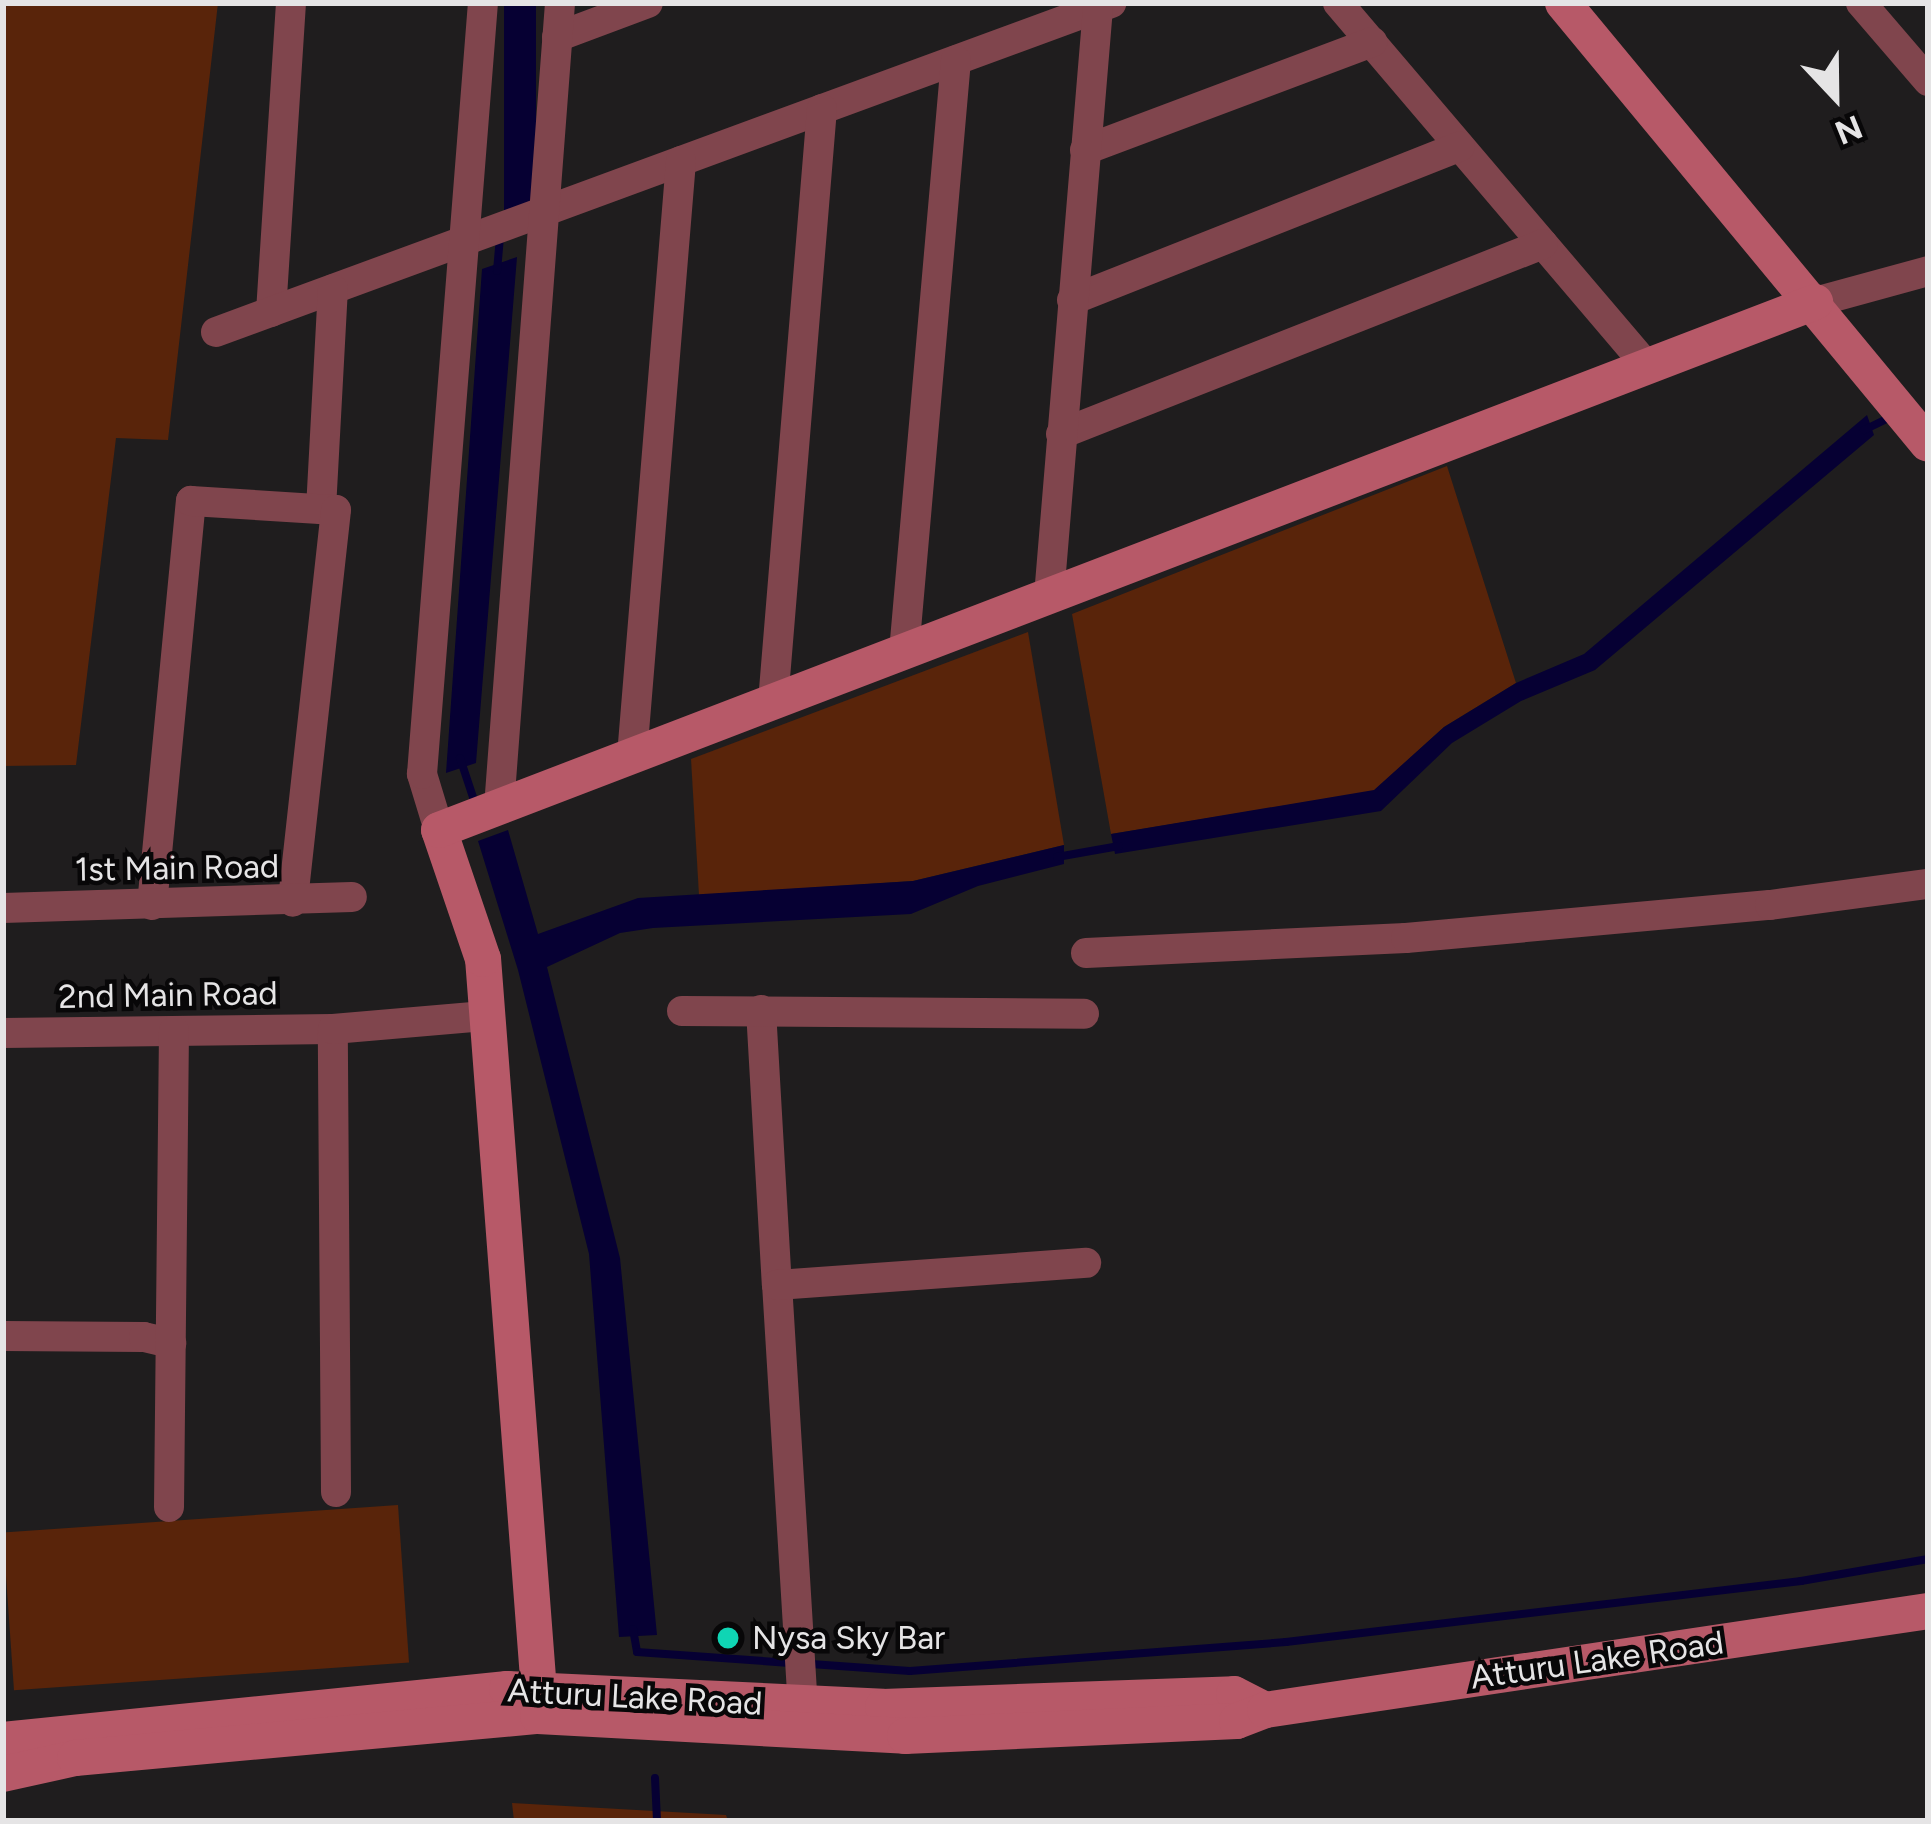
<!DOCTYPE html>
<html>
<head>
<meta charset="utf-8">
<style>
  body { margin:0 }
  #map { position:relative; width:1931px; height:1824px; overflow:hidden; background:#1f1d1e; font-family:Figtree,sans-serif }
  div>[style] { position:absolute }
  .green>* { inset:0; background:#59240a; transform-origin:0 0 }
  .water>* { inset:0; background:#060033; transform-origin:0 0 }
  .stream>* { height:8px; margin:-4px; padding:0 4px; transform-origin:4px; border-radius:4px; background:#060033 }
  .street>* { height:30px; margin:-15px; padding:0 15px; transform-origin:15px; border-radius:15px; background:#80454d }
  .secondary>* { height:36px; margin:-18px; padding:0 18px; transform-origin:18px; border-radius:18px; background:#b75968 }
  .dots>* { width:33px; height:33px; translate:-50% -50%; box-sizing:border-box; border:6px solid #080708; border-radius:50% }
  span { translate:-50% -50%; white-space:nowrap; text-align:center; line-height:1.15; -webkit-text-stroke:9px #080708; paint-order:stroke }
  .street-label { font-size:33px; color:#e5e4e5 }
  .poi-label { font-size:33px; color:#e5e4e5 }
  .left { translate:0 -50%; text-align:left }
  .frame { position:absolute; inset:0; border:6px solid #e5e4e5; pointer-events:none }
  .north { position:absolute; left:1775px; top:36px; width:120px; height:120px; -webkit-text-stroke:9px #080708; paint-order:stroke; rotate:158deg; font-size:33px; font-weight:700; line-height:48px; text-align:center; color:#e5e4e5 }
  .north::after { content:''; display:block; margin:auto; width:42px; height:54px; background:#e5e4e5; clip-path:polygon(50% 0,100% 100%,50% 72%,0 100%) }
</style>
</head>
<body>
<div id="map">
  <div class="green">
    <div style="clip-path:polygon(3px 3px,218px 3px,168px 440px,116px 438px,76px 765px,3px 766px)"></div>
    <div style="clip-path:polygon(1447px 466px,1516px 683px,1444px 727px,1374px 791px,1111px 834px,1072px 614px)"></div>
    <div style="clip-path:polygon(1028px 632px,1064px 845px,913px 881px,699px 895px,691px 759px)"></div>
    <div style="left:398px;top:1505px;width:158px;height:396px;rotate:86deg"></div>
    <div style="clip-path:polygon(512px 1803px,726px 1815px,728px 1821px,514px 1821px)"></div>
  </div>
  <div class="water">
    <div style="left:504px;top:3px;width:32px;height:212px"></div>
    <div style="clip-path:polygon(517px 257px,476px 763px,446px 773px,482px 269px)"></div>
    <div style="clip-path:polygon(1867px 415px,1874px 435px,1595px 670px,1521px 701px,1452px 743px,1381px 811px,1115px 854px,1111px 834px,1374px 790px,1444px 727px,1516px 683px,1584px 654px)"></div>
    <div style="clip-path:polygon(508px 830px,538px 934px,638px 898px,913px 881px,1064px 845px,1064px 864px,978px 886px,911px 914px,653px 928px,620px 933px,547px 967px,620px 1258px,657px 1635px,619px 1637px,589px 1254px,518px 970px,478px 841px)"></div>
  </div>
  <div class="stream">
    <div style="left:497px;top:271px;width:33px;rotate:-85deg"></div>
    <div style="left:1864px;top:430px;width:32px;rotate:-26deg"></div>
    <div style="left:460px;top:758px;width:51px;rotate:71.6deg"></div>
    <div style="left:1057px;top:857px;width:63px;rotate:-10.1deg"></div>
    <div style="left:633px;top:1629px;width:23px;rotate:80deg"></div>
    <div style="left:637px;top:1652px;width:153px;rotate:4.1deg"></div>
    <div style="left:811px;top:1664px;width:99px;rotate:4deg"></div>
    <div style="left:910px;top:1671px;width:377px;rotate:-4.4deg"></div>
    <div style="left:1286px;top:1642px;width:519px;rotate:-6.76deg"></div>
    <div style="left:1801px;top:1581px;width:129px;rotate:-9.8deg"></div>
    <div style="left:655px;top:1778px;width:43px;rotate:87.3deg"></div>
  </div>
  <div class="street">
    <div style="left:1338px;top:3px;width:477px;rotate:49.6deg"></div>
    <div style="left:1861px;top:3px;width:103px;rotate:49.3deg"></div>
    <div style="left:557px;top:37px;width:97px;rotate:-20.5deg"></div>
    <div style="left:1085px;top:150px;width:307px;rotate:-20.6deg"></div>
    <div style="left:1072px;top:300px;width:417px;rotate:-21.6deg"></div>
    <div style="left:1815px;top:302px;width:117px;rotate:-15.3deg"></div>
    <div style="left:271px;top:312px;width:310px;rotate:-86.3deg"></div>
    <div style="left:216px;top:332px;width:954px;rotate:-20.18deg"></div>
    <div style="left:1061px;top:434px;width:518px;rotate:-21.51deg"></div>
    <div style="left:321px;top:509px;width:220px;rotate:-86.9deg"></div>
    <div style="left:1049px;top:596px;width:590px;rotate:-85.24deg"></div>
    <div style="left:904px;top:652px;width:594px;rotate:-84.98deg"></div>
    <div style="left:773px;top:702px;width:595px;rotate:-85.28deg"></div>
    <div style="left:632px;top:756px;width:597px;rotate:-85.29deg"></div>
    <div style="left:499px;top:807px;width:806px;rotate:-85.66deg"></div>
    <div style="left:439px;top:830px;width:59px;rotate:-106.9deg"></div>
    <div style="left:422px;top:774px;width:773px;rotate:-85.48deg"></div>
    <div style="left:152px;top:905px;width:406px;rotate:-84.5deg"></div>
    <div style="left:191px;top:501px;width:145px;rotate:3.6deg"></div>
    <div style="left:336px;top:510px;width:394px;rotate:96.3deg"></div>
    <div style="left:3px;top:908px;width:349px;rotate:-1.8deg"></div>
    <div style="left:1086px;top:953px;width:320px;rotate:-2.7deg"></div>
    <div style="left:1406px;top:938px;width:365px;rotate:-5.2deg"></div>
    <div style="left:1770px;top:905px;width:159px;rotate:-7.6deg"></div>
    <div style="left:761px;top:1010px;width:275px;rotate:86.7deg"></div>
    <div style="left:682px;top:1011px;width:402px;rotate:0.4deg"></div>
    <div style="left:3px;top:1033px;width:330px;rotate:-0.7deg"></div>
    <div style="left:3px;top:1336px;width:141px;rotate:0.4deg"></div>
    <div style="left:144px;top:1337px;width:28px;rotate:13deg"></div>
    <div style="left:336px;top:1492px;width:463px;rotate:-90.4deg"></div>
    <div style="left:333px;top:1029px;width:152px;rotate:-4.9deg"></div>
    <div style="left:169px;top:1507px;width:476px;rotate:-89.4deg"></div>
    <div style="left:804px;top:1725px;width:441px;rotate:-93.5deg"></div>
    <div style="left:777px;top:1285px;width:310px;rotate:-4.1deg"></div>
  </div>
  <div class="secondary">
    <div style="left:1563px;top:3px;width:572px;rotate:50.39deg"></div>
    <div style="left:539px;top:1691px;width:734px;rotate:-94.37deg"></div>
    <div style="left:483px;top:959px;width:136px;rotate:-108.8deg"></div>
    <div style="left:439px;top:830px;width:1474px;rotate:-20.99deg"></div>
    <div style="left:3px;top:1740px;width:507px;rotate:-5.78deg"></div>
    <div style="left:507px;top:1689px;width:376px;rotate:2.7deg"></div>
    <div style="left:883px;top:1707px;width:351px;rotate:-2.1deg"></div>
    <div style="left:1234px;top:1694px;width:35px;rotate:27deg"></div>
    <div style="left:3px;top:1774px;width:74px;rotate:-12.5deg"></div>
    <div style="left:75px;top:1758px;width:465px;rotate:-5.2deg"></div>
    <div style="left:538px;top:1716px;width:368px;rotate:3.1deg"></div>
    <div style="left:905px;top:1736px;width:332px;rotate:-2.6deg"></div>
    <div style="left:1237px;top:1721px;width:30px;rotate:-21deg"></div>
    <div style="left:1265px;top:1710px;width:670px;rotate:-8.49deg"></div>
  </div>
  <div class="dots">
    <div style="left:728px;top:1638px;background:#0fd5b4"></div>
  </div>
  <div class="street-label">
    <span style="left:177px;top:868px;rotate:-1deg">1st Main Road</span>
    <span style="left:168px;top:995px;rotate:-1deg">2nd Main Road</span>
    <span style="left:1597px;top:1660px;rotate:-8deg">Atturu Lake Road</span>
    <span style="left:635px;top:1697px;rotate:3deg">Atturu Lake Road</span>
  </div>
  <div class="poi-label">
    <span class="left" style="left:752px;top:1638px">Nysa Sky Bar</span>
  </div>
  <div class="frame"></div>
  <div class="north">N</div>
</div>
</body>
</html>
